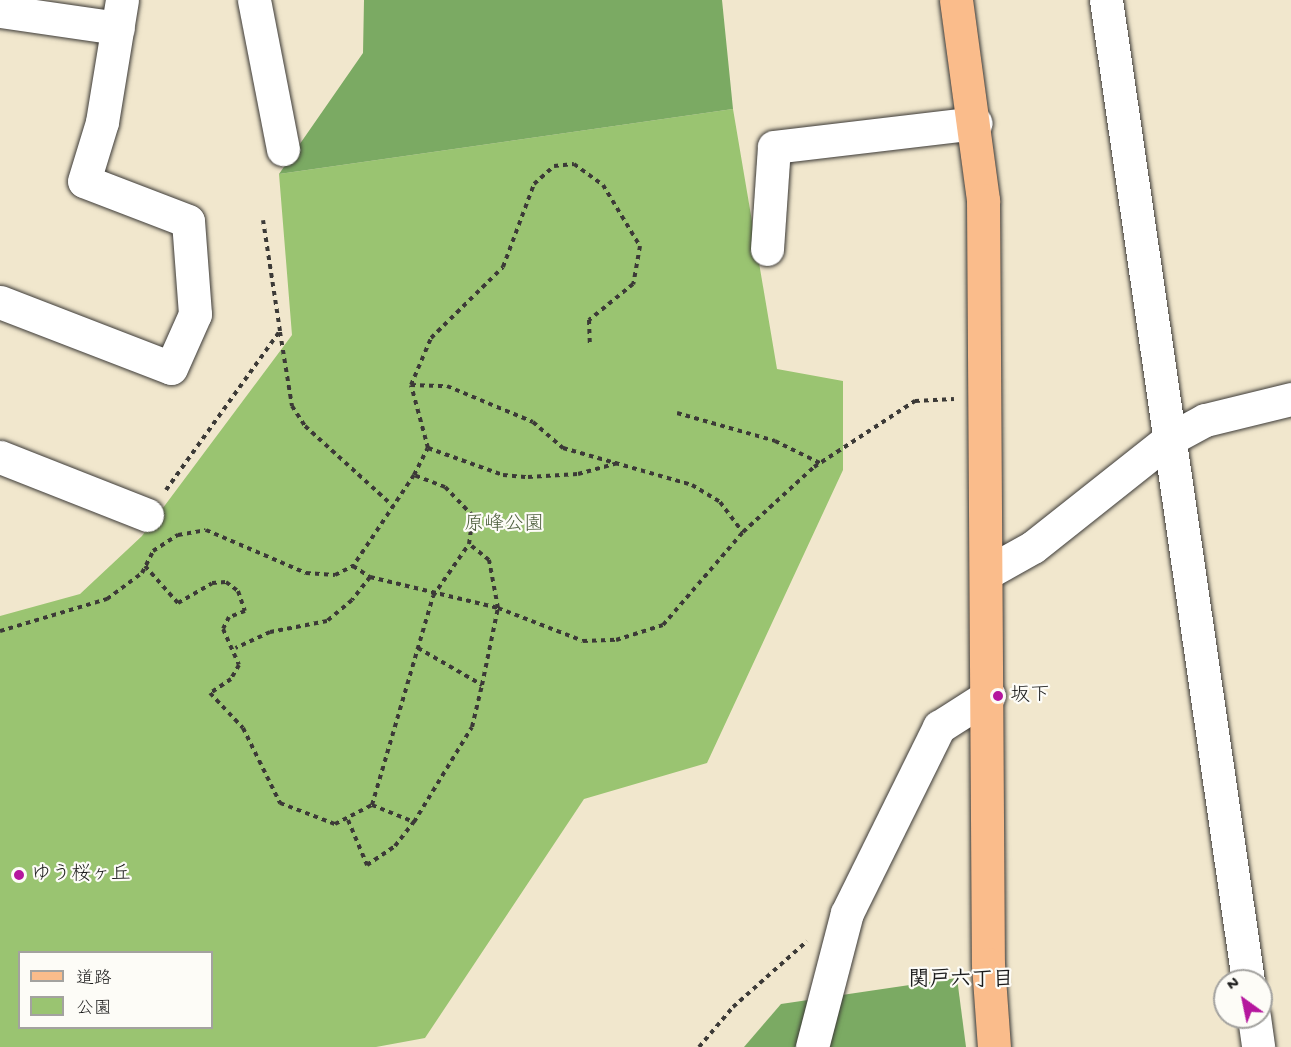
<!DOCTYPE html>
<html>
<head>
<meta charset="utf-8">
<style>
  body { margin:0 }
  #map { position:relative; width:1291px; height:1047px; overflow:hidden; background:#f1e7cd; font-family:"Gochi Hand","Klee One",sans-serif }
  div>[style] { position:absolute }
  .green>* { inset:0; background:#9ac471 }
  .forest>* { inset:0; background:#7baa63 }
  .path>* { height:4px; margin-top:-2px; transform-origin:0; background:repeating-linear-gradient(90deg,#3c3a37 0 4.5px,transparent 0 9px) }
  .roads { filter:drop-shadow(0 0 2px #3c3a37) drop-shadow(0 0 2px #3c3a37) }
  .minor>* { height:33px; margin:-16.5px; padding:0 16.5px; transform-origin:16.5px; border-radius:16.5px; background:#fff }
  .major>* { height:33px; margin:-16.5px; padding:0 16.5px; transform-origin:16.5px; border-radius:16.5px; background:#fabc8b }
  .dots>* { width:16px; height:16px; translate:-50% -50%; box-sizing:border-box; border:3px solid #fdfcf7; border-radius:50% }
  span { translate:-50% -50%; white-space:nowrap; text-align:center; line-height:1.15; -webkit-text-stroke:4.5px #fdfcf7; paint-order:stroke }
  .park-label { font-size:20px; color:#4e5f3e }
  .poi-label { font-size:20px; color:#1c1c1c }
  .left { translate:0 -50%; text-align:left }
  .neighbourhood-label { font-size:21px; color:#1c1c1c; font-weight:700 }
  .legend { position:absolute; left:18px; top:951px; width:195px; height:78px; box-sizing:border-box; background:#fdfcf7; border:2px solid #a3a29f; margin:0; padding:8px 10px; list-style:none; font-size:18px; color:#1c1c1c }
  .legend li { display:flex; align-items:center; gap:12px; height:30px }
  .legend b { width:30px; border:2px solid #a3a29f }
  .north { position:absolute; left:1213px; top:969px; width:60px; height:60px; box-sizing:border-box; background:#fdfcf7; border:2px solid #a3a29f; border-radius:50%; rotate:327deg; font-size:16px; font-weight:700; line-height:24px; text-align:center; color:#1c1c1c }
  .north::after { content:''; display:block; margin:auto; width:21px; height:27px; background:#b5179e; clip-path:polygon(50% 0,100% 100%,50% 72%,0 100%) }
</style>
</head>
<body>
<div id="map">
  <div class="green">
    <div style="clip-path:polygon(evenodd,733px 109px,777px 369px,843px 381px,843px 470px,707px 763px,584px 799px,425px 1038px,376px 1047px,0 1047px,0 616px,80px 594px,142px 536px,292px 335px,279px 174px,733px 109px,20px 952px,212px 952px,212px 1028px,20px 1028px,20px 952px)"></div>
  </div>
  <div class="forest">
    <div style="clip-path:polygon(364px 0,722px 0,733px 109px,279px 174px,363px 53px)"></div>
    <div style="clip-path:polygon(957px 978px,966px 1047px,744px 1047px,781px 1004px)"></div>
  </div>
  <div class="path">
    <div style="left:280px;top:332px;width:75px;rotate:80.8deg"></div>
    <div style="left:292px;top:406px;width:24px;rotate:57deg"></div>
    <div style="left:305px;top:426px;width:119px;rotate:42.3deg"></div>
    <div style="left:411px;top:385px;width:36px;rotate:2deg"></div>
    <div style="left:447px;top:386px;width:93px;rotate:22.7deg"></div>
    <div style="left:533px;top:422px;width:40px;rotate:41deg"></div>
    <div style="left:563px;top:448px;width:134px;rotate:16deg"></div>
    <div style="left:692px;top:485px;width:33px;rotate:31deg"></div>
    <div style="left:720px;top:502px;width:38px;rotate:53deg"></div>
    <div style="left:677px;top:413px;width:102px;rotate:15.9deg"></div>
    <div style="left:775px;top:441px;width:50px;rotate:26.1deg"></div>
    <div style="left:428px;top:448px;width:80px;rotate:19.8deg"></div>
    <div style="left:503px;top:475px;width:25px;rotate:5deg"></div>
    <div style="left:528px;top:477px;width:50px;rotate:-3.4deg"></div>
    <div style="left:578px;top:474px;width:41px;rotate:-15.4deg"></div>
    <div style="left:414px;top:475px;width:30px;rotate:-63deg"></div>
    <div style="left:428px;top:448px;width:65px;rotate:-105.1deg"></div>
    <div style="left:411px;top:385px;width:51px;rotate:-66.9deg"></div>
    <div style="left:431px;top:338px;width:101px;rotate:-44.6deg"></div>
    <div style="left:503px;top:267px;width:89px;rotate:-69.5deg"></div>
    <div style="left:534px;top:184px;width:27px;rotate:-42deg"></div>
    <div style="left:554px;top:166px;width:20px;rotate:-6deg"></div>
    <div style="left:574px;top:164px;width:36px;rotate:36deg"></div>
    <div style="left:603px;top:185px;width:71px;rotate:58.8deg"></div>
    <div style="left:640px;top:246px;width:39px;rotate:100deg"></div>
    <div style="left:633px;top:284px;width:57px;rotate:140.7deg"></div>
    <div style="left:589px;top:320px;width:24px;rotate:88deg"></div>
    <div style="left:166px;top:490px;width:196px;rotate:-54.4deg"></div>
    <div style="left:280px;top:331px;width:112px;rotate:-98.7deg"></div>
    <div style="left:145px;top:566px;width:50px;rotate:48.3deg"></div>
    <div style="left:178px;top:603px;width:39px;rotate:-30deg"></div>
    <div style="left:212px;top:583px;width:14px;rotate:-4deg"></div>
    <div style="left:226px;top:582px;width:15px;rotate:37deg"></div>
    <div style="left:238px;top:591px;width:21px;rotate:71deg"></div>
    <div style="left:245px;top:611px;width:17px;rotate:159deg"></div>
    <div style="left:229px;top:617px;width:13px;rotate:117deg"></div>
    <div style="left:223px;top:629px;width:39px;rotate:66deg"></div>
    <div style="left:239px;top:665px;width:16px;rotate:120deg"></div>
    <div style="left:231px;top:679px;width:25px;rotate:146deg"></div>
    <div style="left:210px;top:693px;width:48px;rotate:46.7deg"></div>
    <div style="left:243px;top:728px;width:84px;rotate:63.7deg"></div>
    <div style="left:280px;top:803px;width:59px;rotate:20.9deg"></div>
    <div style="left:335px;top:824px;width:42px;rotate:-27.2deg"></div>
    <div style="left:372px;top:805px;width:218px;rotate:-73.7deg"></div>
    <div style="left:433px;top:596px;width:63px;rotate:-55.3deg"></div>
    <div style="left:469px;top:544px;width:28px;rotate:-82deg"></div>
    <div style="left:473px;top:516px;width:40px;rotate:-134deg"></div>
    <div style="left:445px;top:487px;width:33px;rotate:-159deg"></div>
    <div style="left:414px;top:475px;width:110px;rotate:123.8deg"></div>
    <div style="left:353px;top:566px;width:20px;rotate:33deg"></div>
    <div style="left:370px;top:577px;width:29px;rotate:128deg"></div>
    <div style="left:352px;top:600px;width:33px;rotate:140deg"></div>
    <div style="left:327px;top:621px;width:58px;rotate:169.1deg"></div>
    <div style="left:270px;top:632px;width:38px;rotate:155deg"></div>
    <div style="left:370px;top:577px;width:132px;rotate:13.6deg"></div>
    <div style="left:498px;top:608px;width:49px;rotate:-100.6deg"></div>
    <div style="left:489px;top:560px;width:26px;rotate:-141deg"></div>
    <div style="left:0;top:631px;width:112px;rotate:-16.7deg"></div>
    <div style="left:107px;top:599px;width:44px;rotate:-36.6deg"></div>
    <div style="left:142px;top:573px;width:25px;rotate:-63deg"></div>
    <div style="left:153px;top:551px;width:30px;rotate:-33deg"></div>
    <div style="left:178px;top:535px;width:28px;rotate:-10deg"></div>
    <div style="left:206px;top:530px;width:109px;rotate:23.3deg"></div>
    <div style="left:306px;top:573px;width:29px;rotate:4deg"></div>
    <div style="left:335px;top:575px;width:20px;rotate:-27deg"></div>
    <div style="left:418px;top:648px;width:74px;rotate:30deg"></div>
    <div style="left:482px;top:685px;width:79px;rotate:-78.3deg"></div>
    <div style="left:498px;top:608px;width:91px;rotate:21.2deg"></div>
    <div style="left:583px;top:641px;width:33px;rotate:-2deg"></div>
    <div style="left:616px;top:640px;width:49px;rotate:-17.7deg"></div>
    <div style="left:663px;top:625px;width:123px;rotate:-49.3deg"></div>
    <div style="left:743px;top:532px;width:96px;rotate:-42.5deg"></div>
    <div style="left:814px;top:467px;width:121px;rotate:-33.2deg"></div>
    <div style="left:915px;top:401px;width:39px;rotate:-3deg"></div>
    <div style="left:372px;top:805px;width:45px;rotate:22deg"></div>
    <div style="left:414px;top:822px;width:111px;rotate:-58.6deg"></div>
    <div style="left:472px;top:727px;width:43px;rotate:-76.6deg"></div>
    <div style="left:348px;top:820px;width:49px;rotate:67.1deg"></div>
    <div style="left:367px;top:865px;width:34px;rotate:-34deg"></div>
    <div style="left:395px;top:846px;width:31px;rotate:-52deg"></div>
    <div style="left:699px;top:1047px;width:52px;rotate:-49.6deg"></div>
    <div style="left:733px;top:1007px;width:99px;rotate:-41.7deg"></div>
  </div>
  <div class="roads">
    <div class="minor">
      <div style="left:254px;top:0;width:152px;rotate:79deg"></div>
      <div style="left:1106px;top:0;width:991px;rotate:81.76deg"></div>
      <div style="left:0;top:11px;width:119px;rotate:8.2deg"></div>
      <div style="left:767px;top:249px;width:102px;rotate:-86.1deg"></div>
      <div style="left:774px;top:147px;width:203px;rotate:-6.8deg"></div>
      <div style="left:0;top:302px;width:183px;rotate:21.1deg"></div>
      <div style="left:171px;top:368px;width:59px;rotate:-66deg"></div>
      <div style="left:195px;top:314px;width:93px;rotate:-94.3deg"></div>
      <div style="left:188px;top:221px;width:111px;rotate:-159deg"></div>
      <div style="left:84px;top:181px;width:62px;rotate:-73deg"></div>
      <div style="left:102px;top:122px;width:124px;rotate:-80.7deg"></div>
      <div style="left:0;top:457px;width:158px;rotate:21.5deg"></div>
      <div style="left:990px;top:571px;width:49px;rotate:-29.2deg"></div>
      <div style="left:1033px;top:547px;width:172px;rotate:-38.4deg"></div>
      <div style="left:1168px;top:440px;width:42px;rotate:-28.4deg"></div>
      <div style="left:1205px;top:420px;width:89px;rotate:-13.7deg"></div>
      <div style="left:1254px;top:1017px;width:30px;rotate:82deg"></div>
      <div style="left:812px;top:1047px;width:138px;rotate:-75.4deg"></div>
      <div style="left:847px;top:913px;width:208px;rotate:-63.7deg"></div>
      <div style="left:939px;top:727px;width:59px;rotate:-32.6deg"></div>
    </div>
    <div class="major">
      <div style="left:956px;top:0;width:202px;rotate:82.3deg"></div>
      <div style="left:983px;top:200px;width:764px;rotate:89.63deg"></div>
      <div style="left:988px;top:964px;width:83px;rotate:85.9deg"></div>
    </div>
  </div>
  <div class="dots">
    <div style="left:998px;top:696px;background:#b5179e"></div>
    <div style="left:19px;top:875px;background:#b5179e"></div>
  </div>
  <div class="park-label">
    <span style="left:504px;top:525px">原峰公園</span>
  </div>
  <div class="poi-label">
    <span class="left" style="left:1010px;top:696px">坂下</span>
    <span class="left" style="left:31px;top:875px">ゆう桜ヶ丘</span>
  </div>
  <div class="neighbourhood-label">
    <span style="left:961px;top:982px">関戸六丁目</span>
  </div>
  <ul class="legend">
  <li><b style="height:8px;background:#fabc8b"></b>道路</li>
  <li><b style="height:16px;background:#9ac471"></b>公園</li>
  </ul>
  <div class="north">N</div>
</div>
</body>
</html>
